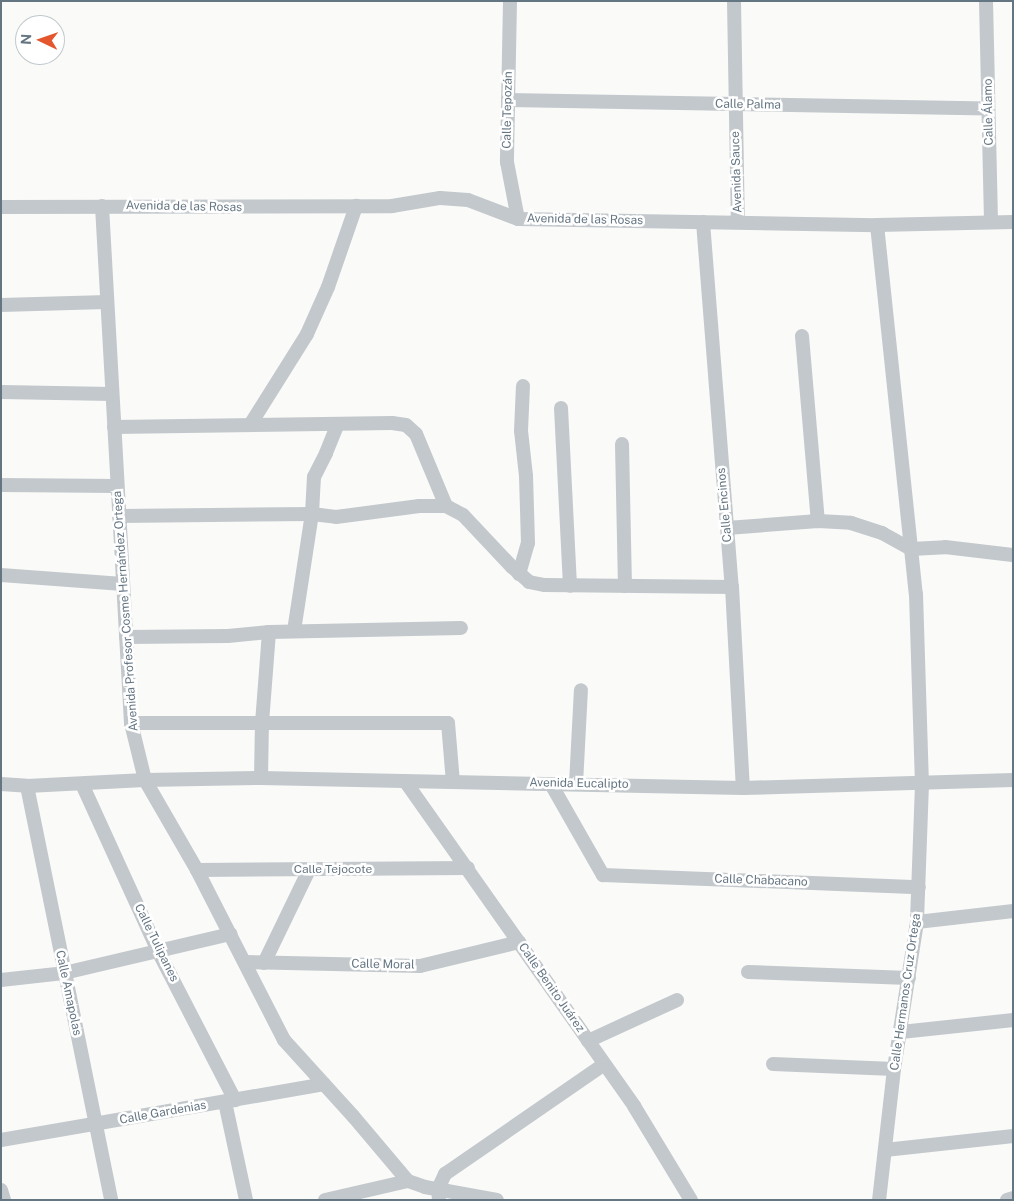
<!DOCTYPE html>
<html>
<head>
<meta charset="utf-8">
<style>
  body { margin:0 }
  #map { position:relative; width:1014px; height:1201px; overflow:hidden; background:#fafaf8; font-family:"Public Sans",sans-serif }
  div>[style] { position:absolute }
  .street>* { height:14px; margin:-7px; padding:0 7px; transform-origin:7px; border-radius:7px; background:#c3c8cc }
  span { translate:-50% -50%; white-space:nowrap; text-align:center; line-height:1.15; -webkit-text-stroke:5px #fff; paint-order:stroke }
  .street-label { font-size:12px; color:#657683 }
  .frame { position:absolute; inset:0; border:2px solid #657683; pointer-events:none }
  .north { position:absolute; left:15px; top:15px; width:50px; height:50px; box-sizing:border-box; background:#fff; border:1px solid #c1c8cd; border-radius:50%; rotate:273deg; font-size:14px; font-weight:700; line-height:20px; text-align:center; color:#657683 }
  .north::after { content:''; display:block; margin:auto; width:18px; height:22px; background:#e4572e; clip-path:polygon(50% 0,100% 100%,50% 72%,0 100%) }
</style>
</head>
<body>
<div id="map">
  <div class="street">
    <div style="left:510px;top:1px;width:161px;rotate:91.1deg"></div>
    <div style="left:507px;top:162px;width:58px;rotate:79.1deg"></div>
    <div style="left:734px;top:1px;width:221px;rotate:89deg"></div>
    <div style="left:986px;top:1px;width:221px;rotate:88.7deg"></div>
    <div style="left:508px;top:100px;width:480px;rotate:1deg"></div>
    <div style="left:102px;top:206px;width:518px;rotate:86.79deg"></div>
    <div style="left:131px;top:723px;width:59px;rotate:76.2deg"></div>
    <div style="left:145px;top:780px;width:104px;rotate:60deg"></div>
    <div style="left:197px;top:870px;width:191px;rotate:62.9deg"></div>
    <div style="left:284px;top:1040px;width:103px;rotate:47.8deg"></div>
    <div style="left:353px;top:1116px;width:85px;rotate:49.8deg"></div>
    <div style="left:408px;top:1181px;width:18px;rotate:19deg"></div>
    <div style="left:425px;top:1187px;width:73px;rotate:10.2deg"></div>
    <div style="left:1px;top:207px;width:391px;rotate:-0.1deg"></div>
    <div style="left:392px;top:206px;width:49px;rotate:-9.5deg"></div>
    <div style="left:440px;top:198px;width:28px;rotate:4deg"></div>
    <div style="left:468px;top:200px;width:53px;rotate:20.8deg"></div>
    <div style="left:518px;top:219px;width:359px;rotate:1deg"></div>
    <div style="left:877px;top:225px;width:136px;rotate:-1.3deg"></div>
    <div style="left:703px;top:222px;width:366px;rotate:85.5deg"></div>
    <div style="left:732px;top:587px;width:201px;rotate:86.9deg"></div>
    <div style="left:877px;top:225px;width:371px;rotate:84deg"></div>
    <div style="left:916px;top:594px;width:190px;rotate:88.2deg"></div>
    <div style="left:922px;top:784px;width:138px;rotate:92.1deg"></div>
    <div style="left:917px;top:922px;width:149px;rotate:98.9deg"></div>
    <div style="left:894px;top:1069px;width:132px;rotate:96.5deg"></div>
    <div style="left:1px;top:305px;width:106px;rotate:-1.6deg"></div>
    <div style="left:802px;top:336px;width:186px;rotate:85.1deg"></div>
    <div style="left:1px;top:392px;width:111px;rotate:1deg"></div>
    <div style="left:561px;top:408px;width:178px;rotate:87.1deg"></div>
    <div style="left:250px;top:425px;width:107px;rotate:-57.9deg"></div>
    <div style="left:307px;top:334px;width:51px;rotate:-65.9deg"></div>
    <div style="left:328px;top:287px;width:86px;rotate:-70.9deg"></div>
    <div style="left:114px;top:427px;width:278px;rotate:-0.8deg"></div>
    <div style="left:392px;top:423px;width:14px;rotate:8deg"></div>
    <div style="left:406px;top:425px;width:13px;rotate:42deg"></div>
    <div style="left:416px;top:434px;width:78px;rotate:67.4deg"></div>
    <div style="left:622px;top:444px;width:142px;rotate:88.8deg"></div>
    <div style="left:1px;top:485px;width:116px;rotate:0.5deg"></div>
    <div style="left:119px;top:516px;width:193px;rotate:-0.6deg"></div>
    <div style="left:312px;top:514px;width:24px;rotate:7deg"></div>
    <div style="left:336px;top:517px;width:84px;rotate:-7.5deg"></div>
    <div style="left:419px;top:506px;width:27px"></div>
    <div style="left:446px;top:506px;width:19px;rotate:28deg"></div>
    <div style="left:463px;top:515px;width:71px;rotate:46.7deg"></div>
    <div style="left:512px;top:567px;width:23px;rotate:41deg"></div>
    <div style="left:529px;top:582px;width:16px;rotate:11deg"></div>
    <div style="left:545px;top:585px;width:187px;rotate:0.6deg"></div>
    <div style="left:727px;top:528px;width:91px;rotate:-4.4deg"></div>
    <div style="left:818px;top:521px;width:33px;rotate:3deg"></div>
    <div style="left:851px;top:523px;width:33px;rotate:18deg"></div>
    <div style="left:882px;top:533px;width:33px;rotate:29deg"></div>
    <div style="left:911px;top:549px;width:34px;rotate:-3deg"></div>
    <div style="left:945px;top:547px;width:68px;rotate:6.7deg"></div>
    <div style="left:519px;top:574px;width:32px;rotate:-74deg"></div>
    <div style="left:528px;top:543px;width:67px;rotate:-91.7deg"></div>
    <div style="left:526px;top:476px;width:45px;rotate:-96.3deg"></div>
    <div style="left:521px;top:431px;width:45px;rotate:-87.5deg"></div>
    <div style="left:1px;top:575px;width:122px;rotate:4.2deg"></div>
    <div style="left:294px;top:631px;width:118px;rotate:-81.3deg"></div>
    <div style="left:312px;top:514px;width:37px;rotate:-87deg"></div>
    <div style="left:314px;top:477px;width:27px;rotate:-63deg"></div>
    <div style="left:326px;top:453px;width:31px;rotate:-68deg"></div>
    <div style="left:126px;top:637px;width:102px;rotate:-0.6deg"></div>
    <div style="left:228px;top:636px;width:41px;rotate:-5.6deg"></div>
    <div style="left:269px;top:632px;width:192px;rotate:-1.2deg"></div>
    <div style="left:131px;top:723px;width:317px"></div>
    <div style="left:448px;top:723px;width:59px;rotate:85.2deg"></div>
    <div style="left:261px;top:778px;width:55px;rotate:-89deg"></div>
    <div style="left:262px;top:723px;width:91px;rotate:-85.6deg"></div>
    <div style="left:405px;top:781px;width:398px;rotate:54.8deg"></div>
    <div style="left:634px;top:1106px;width:110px;rotate:58.8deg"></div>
    <div style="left:1px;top:784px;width:26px;rotate:4deg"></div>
    <div style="left:27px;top:786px;width:118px;rotate:-2.9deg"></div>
    <div style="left:145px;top:780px;width:116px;rotate:-1deg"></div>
    <div style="left:261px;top:778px;width:482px;rotate:1.2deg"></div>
    <div style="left:743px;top:788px;width:270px;rotate:-1.7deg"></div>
    <div style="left:82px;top:784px;width:183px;rotate:65.5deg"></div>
    <div style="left:158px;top:951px;width:168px;rotate:62.7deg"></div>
    <div style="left:551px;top:784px;width:105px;rotate:60.3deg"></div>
    <div style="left:603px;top:875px;width:316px;rotate:2.2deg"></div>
    <div style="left:576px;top:784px;width:94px;rotate:-87deg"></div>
    <div style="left:27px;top:786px;width:422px;rotate:78.5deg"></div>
    <div style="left:197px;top:870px;width:271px;rotate:-0.4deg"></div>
    <div style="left:917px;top:922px;width:97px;rotate:-6.5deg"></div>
    <div style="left:245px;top:962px;width:175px;rotate:1.3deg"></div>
    <div style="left:420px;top:966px;width:102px;rotate:-13.6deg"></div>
    <div style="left:264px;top:963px;width:103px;rotate:-64.2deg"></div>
    <div style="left:748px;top:972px;width:161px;rotate:2.1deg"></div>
    <div style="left:1px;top:980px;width:63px;rotate:-6.3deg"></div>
    <div style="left:64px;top:973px;width:171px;rotate:-13.2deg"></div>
    <div style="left:901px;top:1032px;width:113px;rotate:-6.1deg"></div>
    <div style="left:588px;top:1041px;width:98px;rotate:-24.7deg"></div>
    <div style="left:773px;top:1064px;width:121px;rotate:2.4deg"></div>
    <div style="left:225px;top:1102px;width:100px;rotate:77.9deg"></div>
    <div style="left:1px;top:1140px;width:328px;rotate:-9.8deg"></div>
    <div style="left:885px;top:1150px;width:129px;rotate:-6.2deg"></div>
    <div style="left:1px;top:1190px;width:10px;rotate:73deg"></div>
    <div style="left:325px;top:1200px;width:85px;rotate:-12.9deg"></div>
    <div style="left:439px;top:1200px;width:11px;rotate:-95deg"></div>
    <div style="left:438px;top:1189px;width:17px;rotate:-65deg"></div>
    <div style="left:445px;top:1174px;width:192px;rotate:-34.6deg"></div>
    <div style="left:1007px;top:1200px;width:6px;rotate:-18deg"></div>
  </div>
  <div class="street-label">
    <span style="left:748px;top:105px;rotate:1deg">Calle Palma</span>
    <span style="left:508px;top:110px;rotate:-89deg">Calle Tepozán</span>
    <span style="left:989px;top:112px;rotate:-91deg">Calle Álamo</span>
    <span style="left:737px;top:172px;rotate:-92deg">Avenida Sauce</span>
    <span style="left:184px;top:207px;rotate:1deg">Avenida de las Rosas</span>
    <span style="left:585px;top:220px;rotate:1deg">Avenida de las Rosas</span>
    <span style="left:725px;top:505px;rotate:-95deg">Calle Encinos</span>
    <span style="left:126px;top:611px;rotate:-94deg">Avenida Profesor Cosme Hernández Ortega</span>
    <span style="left:579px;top:784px;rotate:1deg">Avenida Eucalipto</span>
    <span style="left:333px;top:870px">Calle Tejocote</span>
    <span style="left:761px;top:881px;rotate:2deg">Calle Chabacano</span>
    <span style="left:156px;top:943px;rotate:64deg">Calle Tulipanes</span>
    <span style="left:383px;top:965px;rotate:1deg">Calle Moral</span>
    <span style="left:551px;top:988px;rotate:55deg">Calle Benito Juárez</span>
    <span style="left:906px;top:992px;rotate:-82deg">Calle Hermanos Cruz Ortega</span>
    <span style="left:68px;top:993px;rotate:78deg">Calle Amapolas</span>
    <span style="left:163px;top:1113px;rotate:-10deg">Calle Gardenias</span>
  </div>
  <div class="frame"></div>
  <div class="north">N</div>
</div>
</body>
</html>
